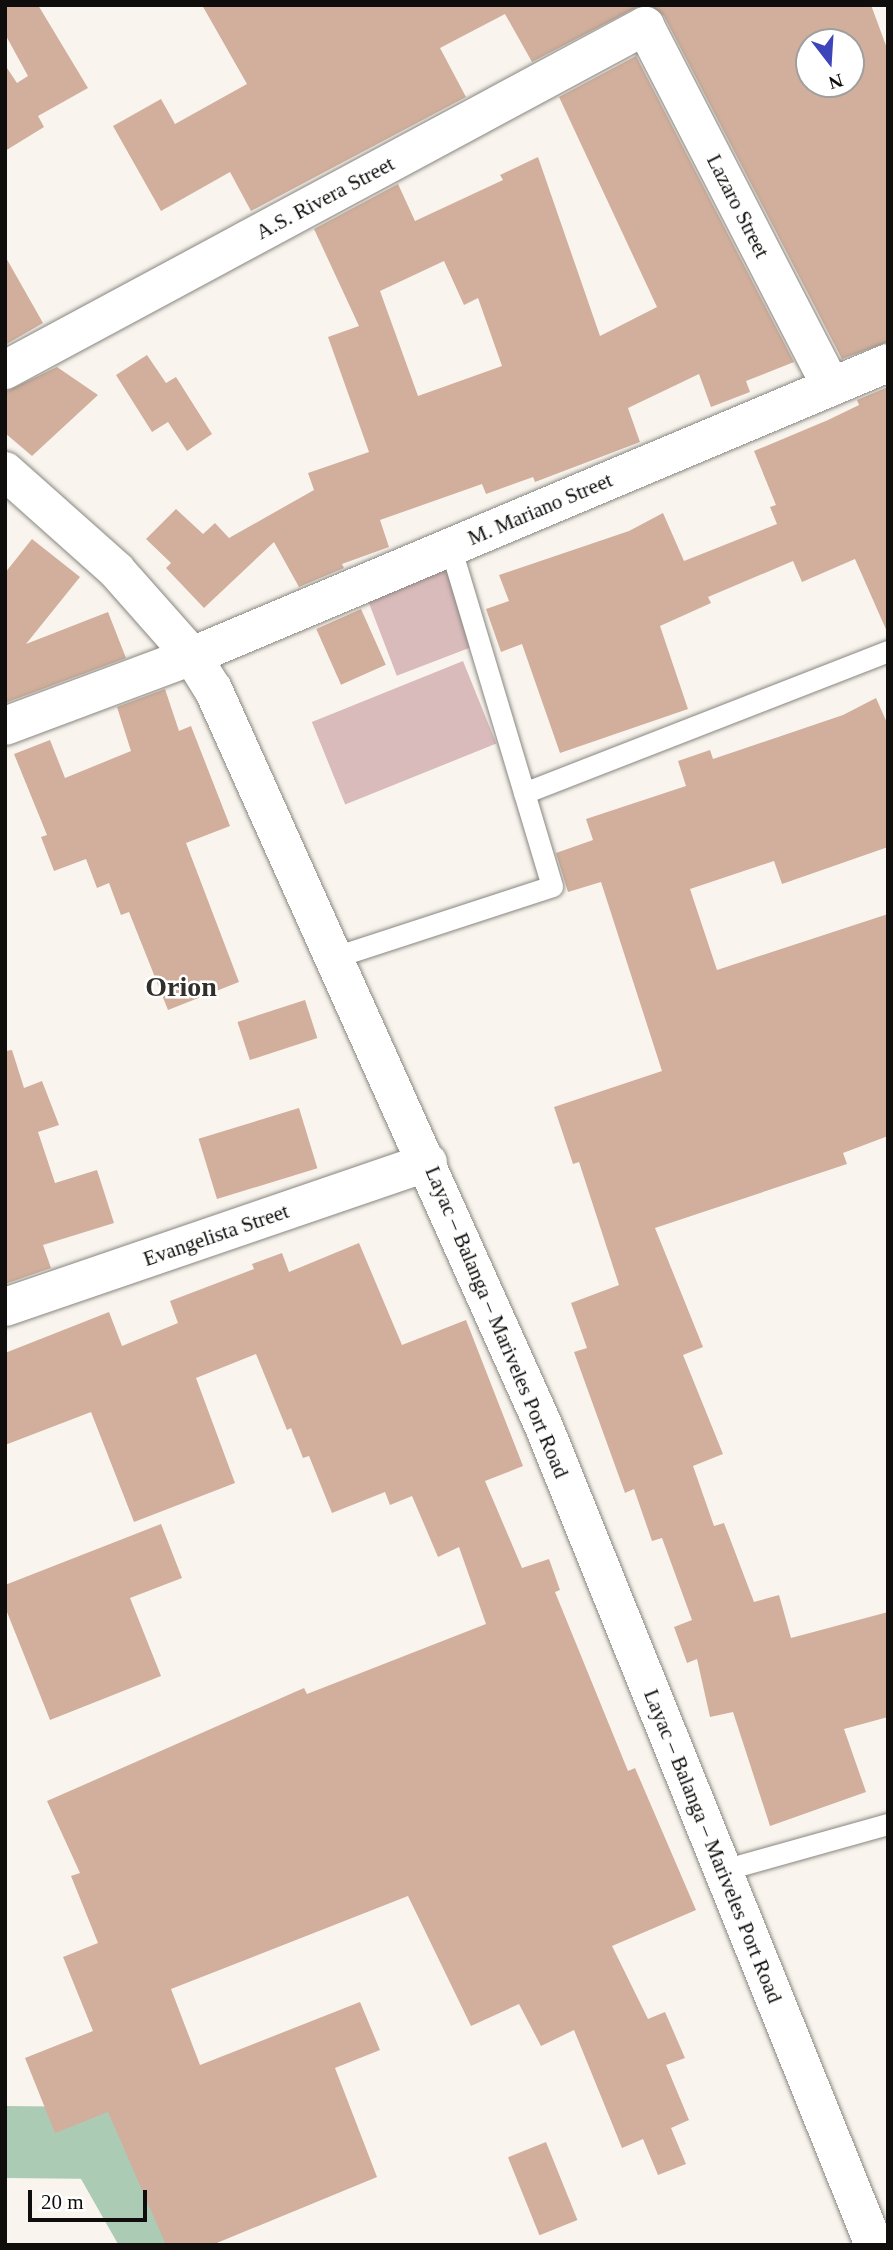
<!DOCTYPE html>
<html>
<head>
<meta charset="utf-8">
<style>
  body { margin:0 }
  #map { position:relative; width:893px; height:2250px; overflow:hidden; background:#f9f5ee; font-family:"Times New Roman",serif }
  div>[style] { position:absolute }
  .green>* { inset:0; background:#dabbbc; transform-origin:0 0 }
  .river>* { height:72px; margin:-36px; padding:0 36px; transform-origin:36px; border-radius:36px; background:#accbb4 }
  .building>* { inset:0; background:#d1af9c; transform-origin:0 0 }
  .roads { filter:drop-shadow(0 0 2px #898680) drop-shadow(0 0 2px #898680) }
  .service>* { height:21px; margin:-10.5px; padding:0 10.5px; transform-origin:10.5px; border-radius:10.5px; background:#fff }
  .minor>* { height:38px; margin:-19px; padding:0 19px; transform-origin:19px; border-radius:19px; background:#fff }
  .secondary>* { height:38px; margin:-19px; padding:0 19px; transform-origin:19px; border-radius:19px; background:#fff }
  span { translate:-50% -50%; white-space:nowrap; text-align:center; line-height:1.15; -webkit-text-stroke:5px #fff; paint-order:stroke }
  .street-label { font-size:21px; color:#0f0e0c }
  .district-label { font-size:28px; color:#322f2a; font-weight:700 }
  .frame { position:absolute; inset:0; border:7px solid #0f0e0c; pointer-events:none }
  .north { position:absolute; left:795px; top:28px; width:70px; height:70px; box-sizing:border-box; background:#fff; border:2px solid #9f9f9e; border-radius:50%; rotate:163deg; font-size:19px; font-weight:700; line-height:28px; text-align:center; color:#0f0e0c }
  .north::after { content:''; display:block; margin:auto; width:24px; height:32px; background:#3d45ba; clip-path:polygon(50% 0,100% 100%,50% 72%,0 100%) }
  .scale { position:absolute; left:28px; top:2190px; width:119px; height:32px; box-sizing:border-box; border:4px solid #0f0e0c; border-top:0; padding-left:9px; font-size:21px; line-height:24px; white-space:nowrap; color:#0f0e0c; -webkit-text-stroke:5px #fff; paint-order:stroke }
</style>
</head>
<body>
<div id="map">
  <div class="green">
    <div style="left:445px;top:564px;width:87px;height:85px;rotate:69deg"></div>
    <div style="left:463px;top:661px;width:89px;height:163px;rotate:68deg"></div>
  </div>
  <div class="river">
    <div style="left:5px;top:2142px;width:97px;rotate:0.6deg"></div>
    <div style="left:102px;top:2143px;width:117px;rotate:60.4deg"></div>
  </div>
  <div class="building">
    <div style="clip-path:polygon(5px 5px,38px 5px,88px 88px,38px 116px,44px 127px,5px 151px,5px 65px,17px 83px,28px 76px,5px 34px)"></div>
    <div style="clip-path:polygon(202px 5px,641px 5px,532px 62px,505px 14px,440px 48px,466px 97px,251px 211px,230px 172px,161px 211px,113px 126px,161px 99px,175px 124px,247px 84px)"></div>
    <div style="clip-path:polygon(evenodd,650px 5px,871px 5px,888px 51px,888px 342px,842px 359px,664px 16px,650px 5px,809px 42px,851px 42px,851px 84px,809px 84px,809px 42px)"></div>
    <div style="clip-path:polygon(evenodd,636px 56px,794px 362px,746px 381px,750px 392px,711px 407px,699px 374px,628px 408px,640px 442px,535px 482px,533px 477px,486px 494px,482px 484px,380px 520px,389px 547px,342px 564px,344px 568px,299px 587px,274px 542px,204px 608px,166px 568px,171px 563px,146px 539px,176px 509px,203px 534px,215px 523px,229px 538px,314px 490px,308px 473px,369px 452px,328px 337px,359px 326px,314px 229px,398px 184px,415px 221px,503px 180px,500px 175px,538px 157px,600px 336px,657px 307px,559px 97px,636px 56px,444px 261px,464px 305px,478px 298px,502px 366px,418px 396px,380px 291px,444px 261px)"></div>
    <div style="clip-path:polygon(5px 256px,43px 323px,5px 345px)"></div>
    <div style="clip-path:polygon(147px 355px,166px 383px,176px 377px,212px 434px,187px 451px,168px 422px,152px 432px,116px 375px)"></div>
    <div style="clip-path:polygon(57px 367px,98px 395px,32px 456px,5px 433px,5px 392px)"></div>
    <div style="clip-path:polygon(888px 387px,888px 634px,855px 559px,802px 582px,793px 561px,708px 597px,711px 603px,660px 626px,688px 709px,560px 753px,522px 644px,501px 652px,486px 609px,509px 601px,499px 575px,629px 531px,663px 513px,684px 561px,777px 524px,770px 507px,776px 505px,754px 451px,828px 420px,859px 405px,857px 400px)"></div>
    <div style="clip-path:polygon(32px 539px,80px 577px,26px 644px,108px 612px,126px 658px,5px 703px,5px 573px)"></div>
    <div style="left:361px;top:609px;width:61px;height:49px;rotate:66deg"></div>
    <div style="clip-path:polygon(165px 689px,179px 731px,191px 726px,230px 826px,186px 843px,239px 982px,168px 1010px,129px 912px,121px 915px,109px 883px,97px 888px,86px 859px,54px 871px,41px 837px,47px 835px,14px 754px,50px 740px,65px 778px,131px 751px,117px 707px)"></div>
    <div style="clip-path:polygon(876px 698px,888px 725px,888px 847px,782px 884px,774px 861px,690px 889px,717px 970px,888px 914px,888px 1136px,843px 1153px,847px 1164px,655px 1228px,703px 1347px,683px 1355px,723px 1454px,693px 1466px,714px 1526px,724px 1523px,754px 1602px,779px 1595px,791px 1638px,888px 1612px,888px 1717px,844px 1729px,866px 1792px,770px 1826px,733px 1712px,710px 1717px,697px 1659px,687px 1663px,674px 1627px,692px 1620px,662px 1538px,652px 1541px,634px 1489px,625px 1493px,574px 1352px,587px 1348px,571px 1303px,619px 1285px,579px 1162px,573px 1164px,554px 1107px,662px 1071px,601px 882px,568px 892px,556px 853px,593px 840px,586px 819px,686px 786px,678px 761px,710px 750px,713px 759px,843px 715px)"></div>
    <div style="left:305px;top:1000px;width:40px;height:71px;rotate:72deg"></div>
    <div style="clip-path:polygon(12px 1050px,24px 1088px,42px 1081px,59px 1125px,38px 1132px,55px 1183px,97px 1170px,114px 1223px,43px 1245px,51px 1268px,5px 1284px,5px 1051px)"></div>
    <div style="left:299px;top:1108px;width:63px;height:105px;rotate:73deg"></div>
    <div style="clip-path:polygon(359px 1243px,402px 1345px,466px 1320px,523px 1466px,485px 1481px,522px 1568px,549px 1559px,560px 1590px,555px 1592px,628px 1771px,635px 1768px,696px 1910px,612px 1946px,648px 2019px,665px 2012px,685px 2058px,666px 2065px,689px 2120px,671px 2128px,686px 2164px,658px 2175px,643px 2139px,622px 2148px,574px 2030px,541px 2046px,519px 2004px,471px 2026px,408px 1896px,171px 1989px,200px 2065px,360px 2002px,380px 2050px,335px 2068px,377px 2177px,212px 2245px,166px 2245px,108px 2112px,55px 2133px,25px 2058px,93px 2031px,63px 1957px,98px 1943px,71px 1876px,80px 1873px,47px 1801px,304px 1688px,307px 1694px,486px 1624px,459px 1547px,438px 1557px,412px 1496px,390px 1505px,385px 1492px,332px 1513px,309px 1456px,303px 1458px,291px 1428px,287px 1430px,256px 1354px,196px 1378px,235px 1483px,134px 1522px,91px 1412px,5px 1445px,5px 1353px,109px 1312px,122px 1346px,178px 1323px,170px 1301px,254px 1269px,252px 1264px,282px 1253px,289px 1272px)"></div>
    <div style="clip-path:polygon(161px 1524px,182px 1578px,130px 1598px,161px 1676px,50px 1720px,5px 1607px,5px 1585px)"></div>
    <div style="left:546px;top:2142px;width:84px;height:41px;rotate:68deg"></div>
  </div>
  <div class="roads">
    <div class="service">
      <div style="left:524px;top:793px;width:391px;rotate:-21.3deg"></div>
      <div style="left:335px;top:957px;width:228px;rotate:-18.1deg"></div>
      <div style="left:552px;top:886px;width:354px;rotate:-106.7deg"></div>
      <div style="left:723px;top:1870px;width:171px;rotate:-15.6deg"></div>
    </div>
    <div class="minor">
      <div style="left:5px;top:370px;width:727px;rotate:-28.26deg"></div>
      <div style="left:645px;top:26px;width:406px;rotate:62.7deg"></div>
      <div style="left:5px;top:726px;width:200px;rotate:-20.5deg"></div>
      <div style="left:192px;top:656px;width:755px;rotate:-22.83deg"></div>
      <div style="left:5px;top:1307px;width:447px;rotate:-18.9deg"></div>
    </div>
    <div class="secondary">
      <div style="left:5px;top:471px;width:149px;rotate:41.7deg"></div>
      <div style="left:116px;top:570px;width:115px;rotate:48.5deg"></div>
      <div style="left:192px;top:656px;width:39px;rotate:58deg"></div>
      <div style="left:213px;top:689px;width:809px;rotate:65.84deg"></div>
      <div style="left:544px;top:1427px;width:882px;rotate:68.03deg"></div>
    </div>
  </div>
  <div class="street-label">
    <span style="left:325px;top:198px;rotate:-28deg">A.S. Rivera Street</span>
    <span style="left:738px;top:206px;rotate:63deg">Lazaro Street</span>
    <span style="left:540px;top:509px;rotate:-23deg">M. Mariano Street</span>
    <span style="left:216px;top:1235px;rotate:-19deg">Evangelista Street</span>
    <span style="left:497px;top:1322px;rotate:67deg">Layac – Balanga – Mariveles Port Road</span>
    <span style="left:713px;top:1846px;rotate:68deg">Layac – Balanga – Mariveles Port Road</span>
  </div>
  <div class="district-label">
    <span style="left:181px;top:987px">Orion</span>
  </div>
  <div class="frame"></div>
  <div class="north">N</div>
  <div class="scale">20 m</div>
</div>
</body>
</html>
